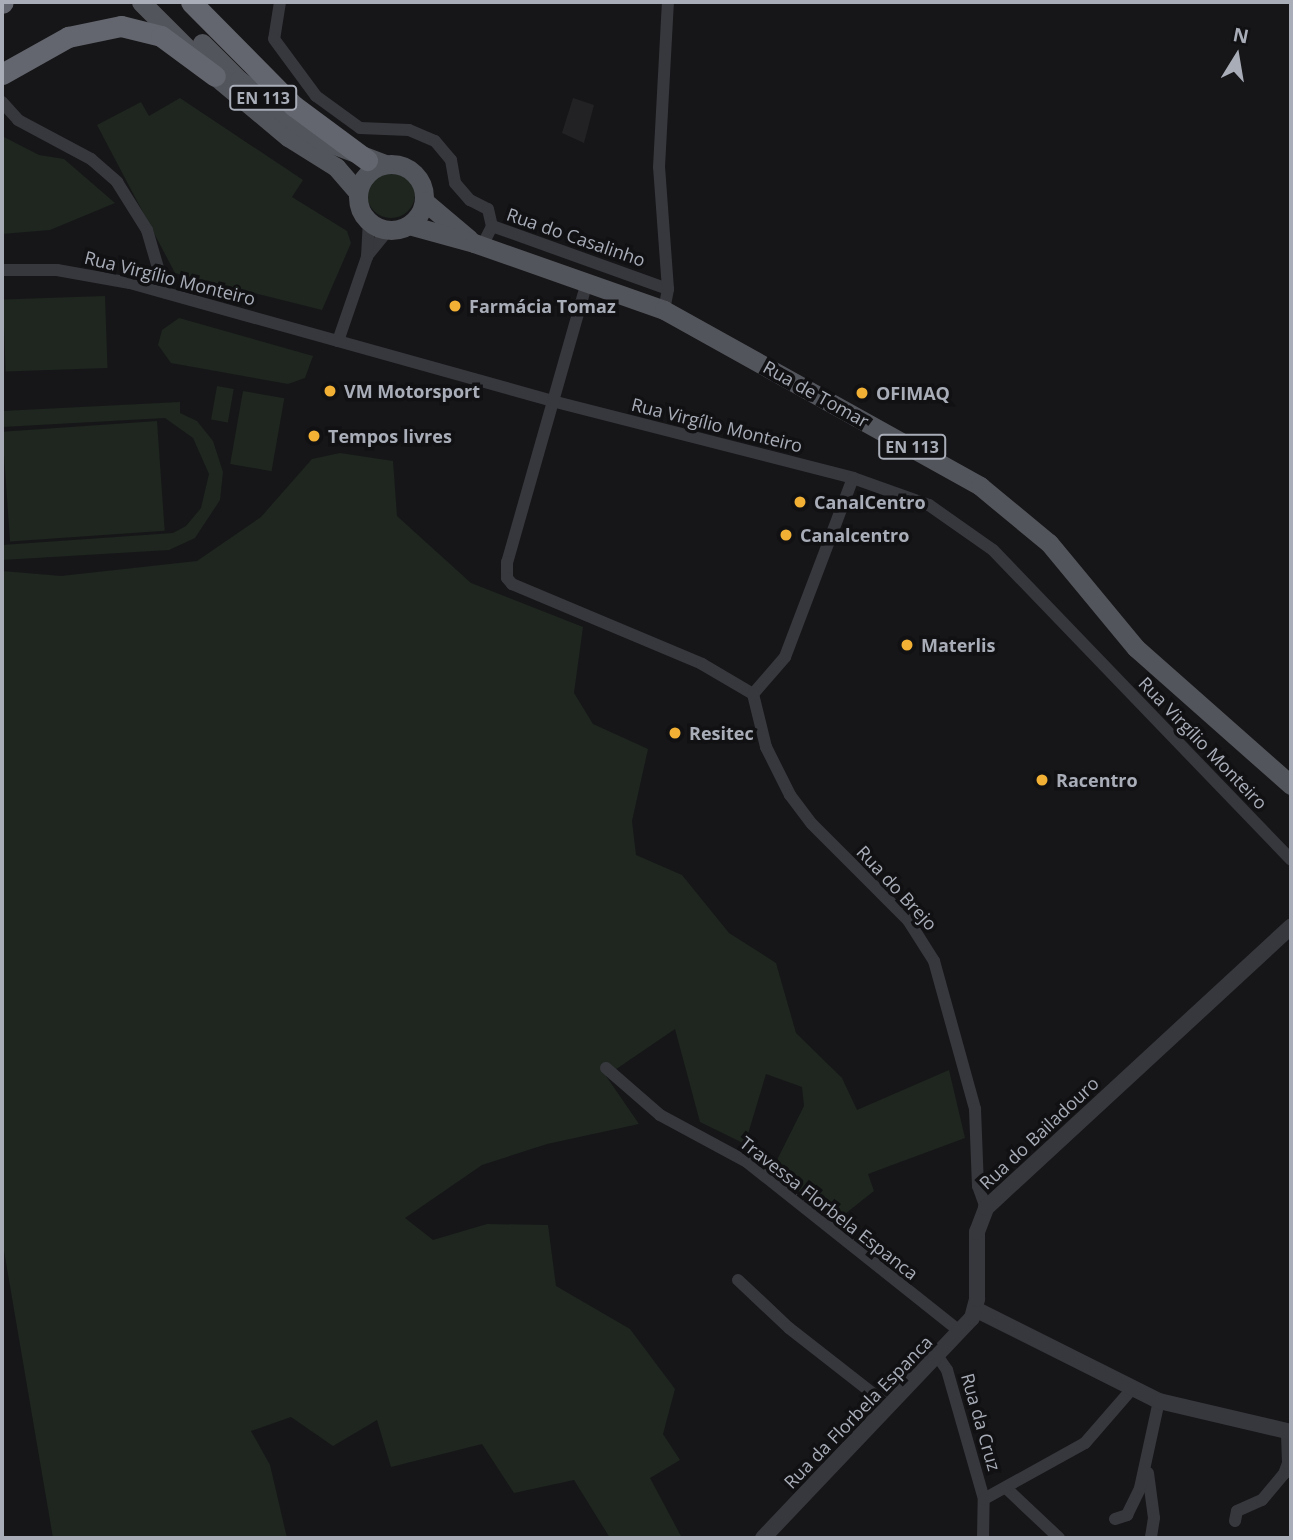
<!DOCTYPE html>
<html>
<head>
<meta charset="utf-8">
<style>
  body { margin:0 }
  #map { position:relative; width:1293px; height:1540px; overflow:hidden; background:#161618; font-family:"Open Sans",sans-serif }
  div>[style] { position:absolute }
  .built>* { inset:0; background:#222225 }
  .green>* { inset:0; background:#1e261f; transform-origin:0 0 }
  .round { border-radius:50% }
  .minor>* { height:12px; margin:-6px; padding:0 6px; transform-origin:6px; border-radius:6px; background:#37383d }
  .tertiary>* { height:16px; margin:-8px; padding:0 8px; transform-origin:8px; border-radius:8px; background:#37383d }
  .primary>* { height:19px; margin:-9.5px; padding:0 9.5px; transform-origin:9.5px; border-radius:9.5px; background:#53555c }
  .primary>.ring { margin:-9.5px; padding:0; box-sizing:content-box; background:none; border:19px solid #53555c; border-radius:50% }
  .motorway>* { height:21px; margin:-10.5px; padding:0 10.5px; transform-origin:10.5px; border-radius:10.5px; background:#63666e }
  .dots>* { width:19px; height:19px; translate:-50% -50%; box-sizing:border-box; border:4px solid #111113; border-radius:50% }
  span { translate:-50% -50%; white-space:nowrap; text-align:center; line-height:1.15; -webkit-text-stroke:7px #111113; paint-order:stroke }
  .shield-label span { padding:2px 5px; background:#111113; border:2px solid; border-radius:5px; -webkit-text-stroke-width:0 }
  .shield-label { font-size:16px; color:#a8adb8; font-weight:700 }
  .street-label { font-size:18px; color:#a8adb8 }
  .poi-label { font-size:18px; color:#a8adb8; font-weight:700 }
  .left { translate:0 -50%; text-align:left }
  .frame { position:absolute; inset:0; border:4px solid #a8adb8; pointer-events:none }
  .north { position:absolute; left:1202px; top:21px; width:70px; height:70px; -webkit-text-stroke:5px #111113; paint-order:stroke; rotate:11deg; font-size:19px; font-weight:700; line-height:28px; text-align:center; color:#a8adb8 }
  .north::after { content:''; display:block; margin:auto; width:24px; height:32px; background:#a8adb8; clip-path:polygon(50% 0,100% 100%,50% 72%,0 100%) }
</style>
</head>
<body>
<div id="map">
  <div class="built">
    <div style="clip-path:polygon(573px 98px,594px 105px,584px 143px,562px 133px)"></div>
  </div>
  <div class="green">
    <div style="clip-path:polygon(180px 98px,303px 180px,292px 197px,347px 231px,351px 243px,322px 310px,175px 273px,97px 125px,141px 102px,149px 116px)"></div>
    <div style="clip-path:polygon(2px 136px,39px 155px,64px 159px,115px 203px,50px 230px,2px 234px)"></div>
    <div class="round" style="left:367px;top:170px;width:48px;height:48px"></div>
    <div style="left:105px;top:296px;width:72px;height:102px;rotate:88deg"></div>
    <div style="clip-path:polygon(179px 318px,313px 356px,305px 378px,288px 384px,171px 363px,158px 345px,162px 330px)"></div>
    <div style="left:217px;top:386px;width:17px;height:34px;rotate:10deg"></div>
    <div style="left:243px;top:391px;width:42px;height:74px;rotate:10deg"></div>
    <div style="clip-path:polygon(180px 402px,180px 413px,197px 421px,213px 441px,223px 472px,220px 500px,195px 538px,169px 550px,2px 560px,2px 545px,173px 533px,186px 526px,201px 508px,209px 474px,193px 438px,165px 418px,2px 427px,2px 411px)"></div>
    <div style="left:157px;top:421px;width:110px;height:155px;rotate:86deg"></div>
    <div style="clip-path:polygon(340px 453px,393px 461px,397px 516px,471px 583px,583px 627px,574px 693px,593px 724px,648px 749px,632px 821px,636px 855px,682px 875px,729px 933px,776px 963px,796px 1033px,842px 1078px,857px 1110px,949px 1070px,965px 1138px,868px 1174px,874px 1191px,836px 1221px,772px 1170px,804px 1106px,802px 1087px,766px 1074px,745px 1144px,700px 1122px,675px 1029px,606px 1076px,639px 1124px,547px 1144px,482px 1165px,405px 1218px,433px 1240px,487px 1224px,548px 1225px,556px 1286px,630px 1329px,675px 1389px,663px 1434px,680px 1460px,650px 1478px,682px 1538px,610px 1538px,574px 1480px,514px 1493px,482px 1444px,391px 1467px,377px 1420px,333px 1446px,291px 1417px,251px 1431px,270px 1465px,287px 1538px,53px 1538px,2px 1239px,2px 571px,61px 576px,197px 561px,261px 517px,312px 459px)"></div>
  </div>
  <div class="minor">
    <div style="left:280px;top:2px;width:37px;rotate:99deg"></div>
    <div style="left:274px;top:39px;width:71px;rotate:53.6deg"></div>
    <div style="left:316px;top:96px;width:54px;rotate:36deg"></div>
    <div style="left:360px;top:128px;width:49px;rotate:2.3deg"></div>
    <div style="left:409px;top:130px;width:28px;rotate:23deg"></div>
    <div style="left:435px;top:141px;width:25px;rotate:50deg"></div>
    <div style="left:451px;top:160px;width:23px;rotate:80deg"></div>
    <div style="left:455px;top:183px;width:23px;rotate:49deg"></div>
    <div style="left:470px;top:200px;width:20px;rotate:27deg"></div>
    <div style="left:488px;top:209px;width:17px;rotate:77deg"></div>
    <div style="left:2px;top:102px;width:24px;rotate:48deg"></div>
    <div style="left:18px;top:120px;width:83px;rotate:28.1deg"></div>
    <div style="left:91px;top:159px;width:35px;rotate:41deg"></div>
    <div style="left:117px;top:182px;width:57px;rotate:58deg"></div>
    <div style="left:147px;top:230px;width:65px;rotate:73.8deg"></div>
    <div style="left:482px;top:246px;width:22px;rotate:-63deg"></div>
    <div style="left:492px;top:226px;width:187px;rotate:19.7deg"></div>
    <div style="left:367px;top:256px;width:33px;rotate:-51deg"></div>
    <div style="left:2px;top:270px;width:55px"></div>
    <div style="left:57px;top:270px;width:74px;rotate:10.1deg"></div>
    <div style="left:130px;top:283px;width:438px;rotate:15.6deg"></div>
    <div style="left:552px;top:401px;width:311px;rotate:14.3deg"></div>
    <div style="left:853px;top:478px;width:81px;rotate:19.6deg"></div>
    <div style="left:929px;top:505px;width:78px;rotate:35.1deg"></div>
    <div style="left:993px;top:550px;width:430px;rotate:46.1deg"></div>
    <div style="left:587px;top:282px;width:291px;rotate:105.9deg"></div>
    <div style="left:507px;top:562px;width:16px;rotate:90deg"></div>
    <div style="left:507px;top:578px;width:8px;rotate:50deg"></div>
    <div style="left:512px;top:584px;width:206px;rotate:22.8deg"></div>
    <div style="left:702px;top:664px;width:59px;rotate:30.5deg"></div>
    <div style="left:753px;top:694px;width:49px;rotate:-49.1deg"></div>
    <div style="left:785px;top:657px;width:191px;rotate:-69.2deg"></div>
    <div style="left:664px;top:310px;width:21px;rotate:-79deg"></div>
    <div style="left:668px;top:289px;width:122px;rotate:-94.2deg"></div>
    <div style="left:659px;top:167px;width:165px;rotate:-86.9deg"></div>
    <div style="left:338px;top:341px;width:89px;rotate:-71deg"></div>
    <div style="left:367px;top:257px;width:35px;rotate:-87deg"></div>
    <div style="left:753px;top:694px;width:55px;rotate:76.2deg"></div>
    <div style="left:766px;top:747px;width:54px;rotate:63.4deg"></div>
    <div style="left:790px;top:795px;width:36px;rotate:53deg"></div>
    <div style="left:812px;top:824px;width:136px;rotate:45deg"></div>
    <div style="left:908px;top:920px;width:49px;rotate:57.6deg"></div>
    <div style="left:934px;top:961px;width:154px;rotate:74.5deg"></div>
    <div style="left:975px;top:1109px;width:77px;rotate:87.8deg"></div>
    <div style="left:978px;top:1186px;width:23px;rotate:70deg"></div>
    <div style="left:606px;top:1068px;width:72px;rotate:41deg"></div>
    <div style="left:660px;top:1115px;width:99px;rotate:28.4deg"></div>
    <div style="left:747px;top:1162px;width:273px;rotate:38.5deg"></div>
    <div style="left:738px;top:1280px;width:70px;rotate:43.3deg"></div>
    <div style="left:789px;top:1328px;width:127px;rotate:38deg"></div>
    <div style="left:938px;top:1357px;width:16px;rotate:55deg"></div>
    <div style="left:947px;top:1370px;width:134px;rotate:74deg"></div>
    <div style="left:1148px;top:1473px;width:45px;rotate:82.4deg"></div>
    <div style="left:1154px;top:1518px;width:20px;rotate:99deg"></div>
    <div style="left:1006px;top:1488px;width:73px;rotate:43.3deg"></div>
    <div style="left:1115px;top:1519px;width:13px;rotate:-18deg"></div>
    <div style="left:1127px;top:1515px;width:30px;rotate:-64deg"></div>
    <div style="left:1140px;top:1488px;width:89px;rotate:-77.7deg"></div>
    <div style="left:1235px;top:1521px;width:10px;rotate:-79deg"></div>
    <div style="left:1237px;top:1511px;width:27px;rotate:-24deg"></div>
    <div style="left:1262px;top:1500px;width:34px;rotate:-50deg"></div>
    <div style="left:1284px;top:1474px;width:12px;rotate:-70deg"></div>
    <div style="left:1288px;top:1463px;width:31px;rotate:-92deg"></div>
    <div style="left:983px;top:1538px;width:39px;rotate:-89deg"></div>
    <div style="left:984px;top:1499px;width:115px;rotate:-29deg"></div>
    <div style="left:1085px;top:1443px;width:72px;rotate:-49deg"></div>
  </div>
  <div class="tertiary">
    <div style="left:975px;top:1309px;width:206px;rotate:26.6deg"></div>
    <div style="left:1159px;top:1401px;width:136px;rotate:13.2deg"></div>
    <div style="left:763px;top:1538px;width:303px;rotate:-46.5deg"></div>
    <div style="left:972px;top:1318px;width:20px;rotate:-75deg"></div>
    <div style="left:977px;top:1299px;width:67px;rotate:-90deg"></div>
    <div style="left:977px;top:1232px;width:26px;rotate:-69deg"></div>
    <div style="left:986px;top:1208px;width:415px;rotate:-42.7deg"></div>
  </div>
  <div class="primary">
    <div style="left:141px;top:2px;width:105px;rotate:45deg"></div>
    <div style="left:215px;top:76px;width:95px;rotate:39.9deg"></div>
    <div style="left:288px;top:137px;width:57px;rotate:32deg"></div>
    <div style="left:336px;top:167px;width:33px;rotate:49deg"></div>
    <div style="left:202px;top:43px;width:52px;rotate:45deg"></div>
    <div style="left:239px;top:80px;width:99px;rotate:36.4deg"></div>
    <div style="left:319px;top:139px;width:71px;rotate:20.7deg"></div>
    <div class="ring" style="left:358px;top:164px;width:47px;height:47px"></div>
    <div style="left:424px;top:201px;width:59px;rotate:40.2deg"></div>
    <div style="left:409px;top:225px;width:67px;rotate:15.5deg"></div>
    <div style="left:474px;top:243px;width:201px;rotate:19.4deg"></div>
    <div style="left:664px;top:310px;width:362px;rotate:29.1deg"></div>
    <div style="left:980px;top:486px;width:89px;rotate:39.6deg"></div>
    <div style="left:1049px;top:543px;width:136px;rotate:50.4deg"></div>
    <div style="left:1136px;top:648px;width:207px;rotate:41.5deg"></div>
  </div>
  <div class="motorway">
    <div style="left:191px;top:2px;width:146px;rotate:45.3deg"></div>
    <div style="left:294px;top:106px;width:91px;rotate:36.5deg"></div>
    <div style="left:2px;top:3px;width:1px;rotate:-45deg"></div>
    <div style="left:2px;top:74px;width:76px;rotate:-29.3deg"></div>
    <div style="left:68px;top:37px;width:54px;rotate:-11.7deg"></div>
    <div style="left:121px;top:26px;width:41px;rotate:14deg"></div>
    <div style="left:161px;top:36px;width:67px;rotate:36.5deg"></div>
  </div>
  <div class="dots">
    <div style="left:455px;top:306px;background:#f2b134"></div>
    <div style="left:330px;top:391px;background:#f2b134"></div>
    <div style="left:862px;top:393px;background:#f2b134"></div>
    <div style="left:314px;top:436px;background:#f2b134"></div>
    <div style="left:800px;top:502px;background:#f2b134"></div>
    <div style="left:786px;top:535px;background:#f2b134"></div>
    <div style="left:907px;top:645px;background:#f2b134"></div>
    <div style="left:675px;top:733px;background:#f2b134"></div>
    <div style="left:1042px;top:780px;background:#f2b134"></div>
  </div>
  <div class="shield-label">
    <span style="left:263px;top:98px">EN 113</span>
    <span style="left:912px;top:447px">EN 113</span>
  </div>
  <div class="street-label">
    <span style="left:576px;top:237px;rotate:19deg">Rua do Casalinho</span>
    <span style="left:170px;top:278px;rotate:14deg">Rua Virgílio Monteiro</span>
    <span style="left:816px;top:394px;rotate:29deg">Rua de Tomar</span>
    <span style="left:717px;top:425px;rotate:14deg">Rua Virgílio Monteiro</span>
    <span style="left:1203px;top:743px;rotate:46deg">Rua Virgílio Monteiro</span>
    <span style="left:897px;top:888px;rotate:47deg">Rua do Brejo</span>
    <span style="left:1039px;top:1133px;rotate:-43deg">Rua do Bailadouro</span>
    <span style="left:829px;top:1208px;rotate:38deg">Travessa Florbela Espanca</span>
    <span style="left:858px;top:1412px;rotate:-46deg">Rua da Florbela Espanca</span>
    <span style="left:981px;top:1422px;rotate:74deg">Rua da Cruz</span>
  </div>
  <div class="poi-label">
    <span class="left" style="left:469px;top:306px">Farmácia Tomaz</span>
    <span class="left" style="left:344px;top:391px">VM Motorsport</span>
    <span class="left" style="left:876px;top:393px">OFIMAQ</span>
    <span class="left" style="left:328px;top:436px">Tempos livres</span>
    <span class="left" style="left:814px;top:502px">CanalCentro</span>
    <span class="left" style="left:800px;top:535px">Canalcentro</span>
    <span class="left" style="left:921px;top:645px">Materlis</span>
    <span class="left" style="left:689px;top:733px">Resitec</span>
    <span class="left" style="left:1056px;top:780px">Racentro</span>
  </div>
  <div class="frame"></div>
  <div class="north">N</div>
</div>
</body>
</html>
